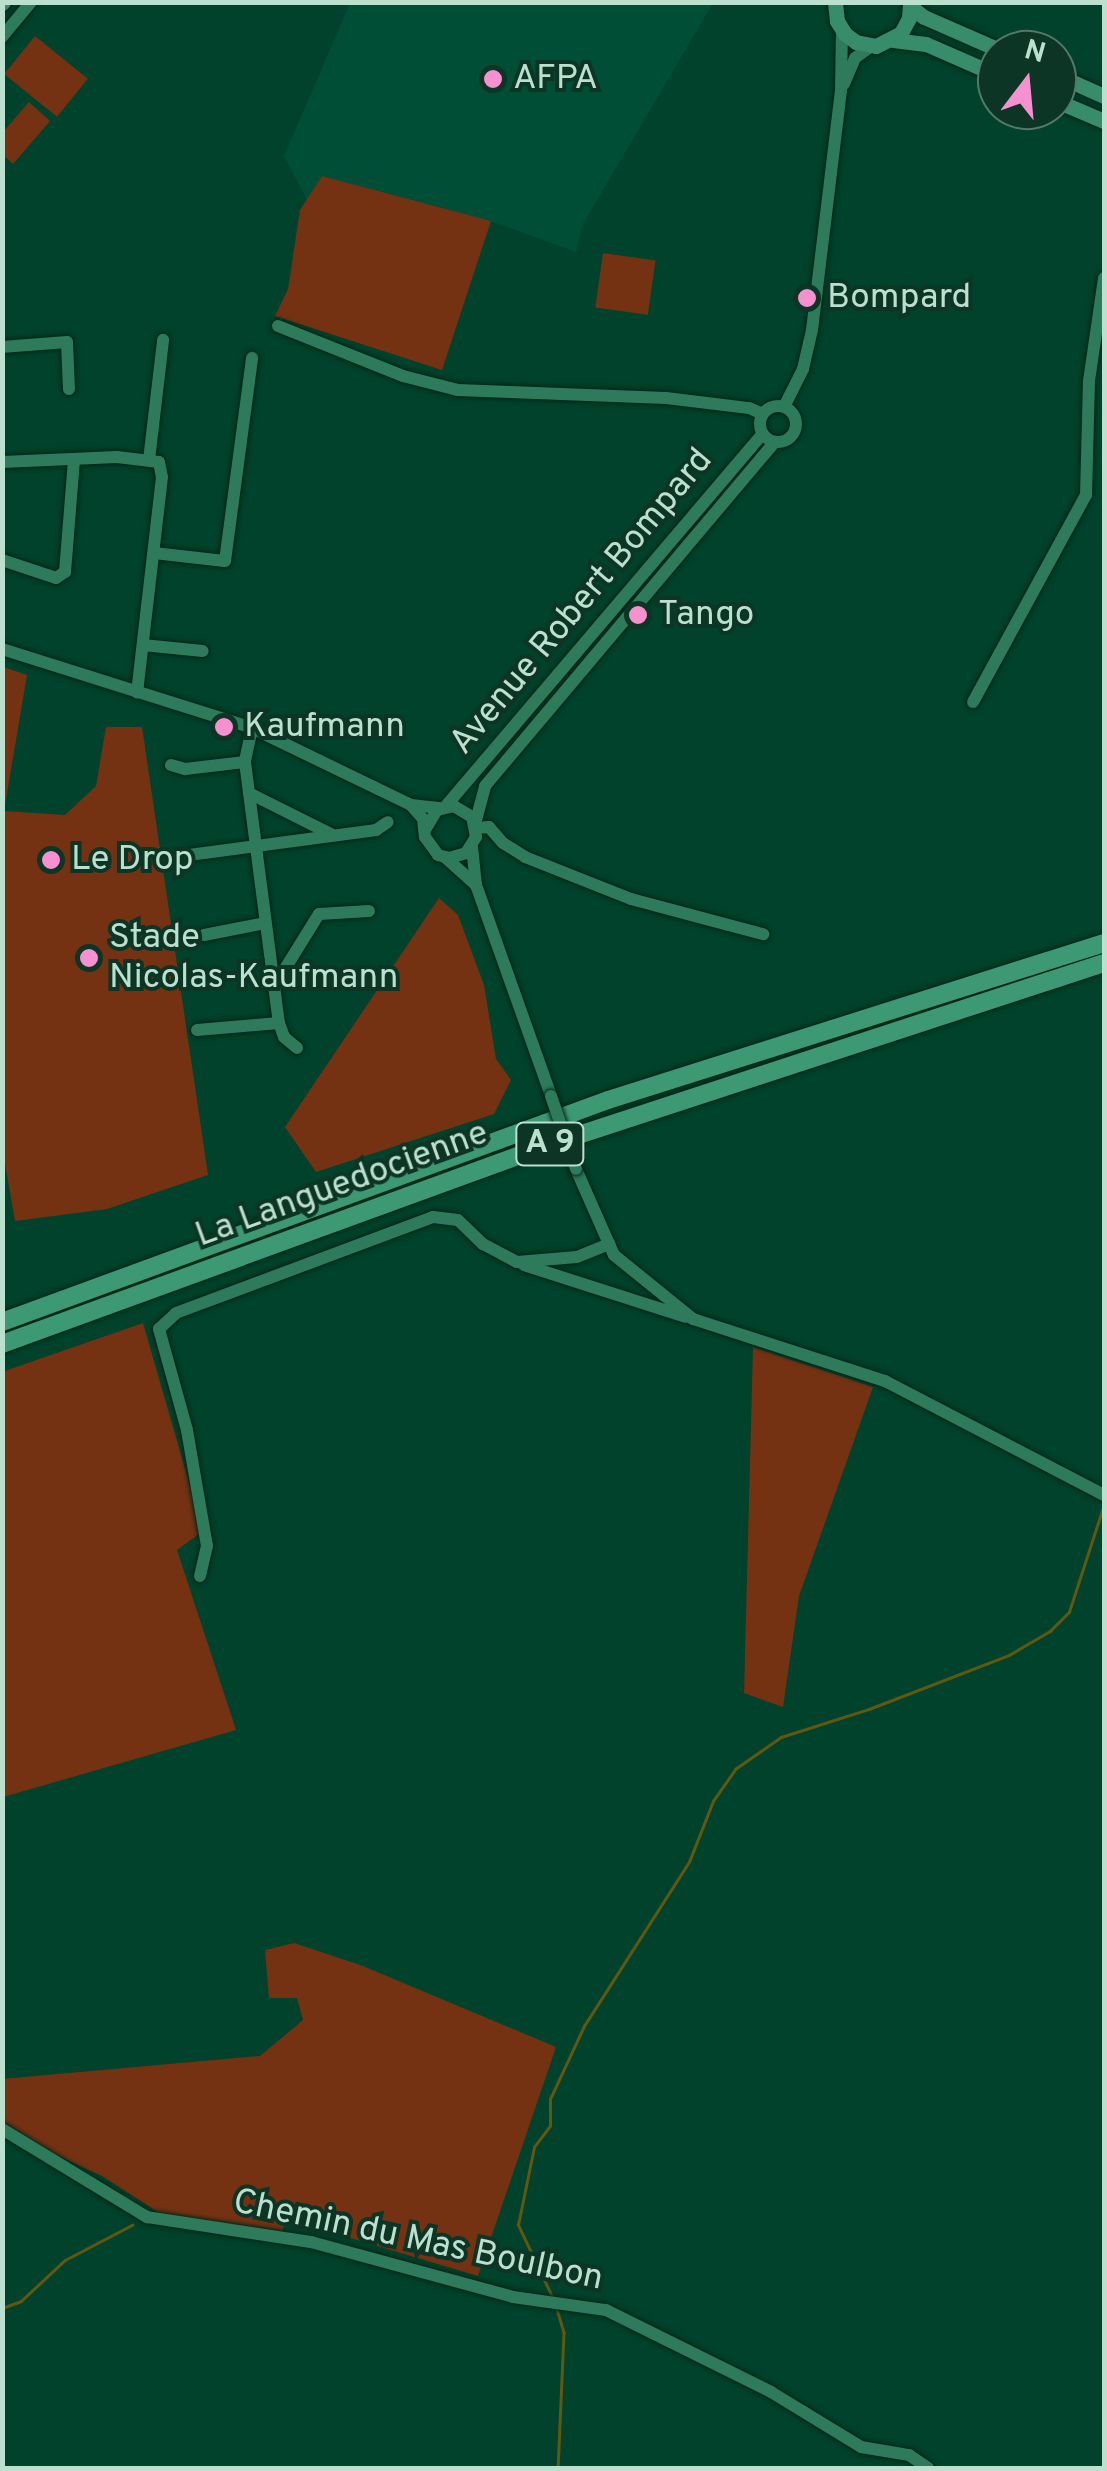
<!DOCTYPE html>
<html>
<head>
<meta charset="utf-8">
<style>
  body { margin:0 }
  #map { position:relative; width:1107px; height:2471px; overflow:hidden; background:#00422c; font-family:Overpass,sans-serif }
  div>[style] { position:absolute }
  .built>* { inset:0; background:#004e35 }
  .green>* { inset:0; background:#753213; transform-origin:0 0 }
  .stream>* { height:2.5px; margin:-1.25px; padding:0 1.25px; transform-origin:1.25px; border-radius:1.25px; background:#605811 }
  .roads { filter:drop-shadow(0 0 2px #002617) drop-shadow(0 0 2px #002617) }
  .minor>* { height:12px; margin:-6px; padding:0 6px; transform-origin:6px; border-radius:6px; background:#2e7b5b }
  .minor>.ring { margin:-6px; padding:0; box-sizing:content-box; background:none; border:12px solid #2e7b5b; border-radius:50% }
  .major>* { height:15px; margin:-7.5px; padding:0 7.5px; transform-origin:7.5px; border-radius:7.5px; background:#378d69 }
  .highway>* { height:18px; margin:-9px; padding:0 9px; transform-origin:9px; border-radius:9px; background:#3d9973 }
  .bridges { filter:drop-shadow(0 0 2px #002617) drop-shadow(0 0 2px #002617) }
  .minor-bridge>* { height:12px; margin:-6px; padding:0 6px; transform-origin:6px; border-radius:6px; background:#2e7b5b }
  .dots>* { width:28px; height:28px; translate:-50% -50%; box-sizing:border-box; border:5px solid #0c3525; border-radius:50% }
  span { translate:-50% -50%; white-space:nowrap; text-align:center; line-height:1.15; -webkit-text-stroke:8px #0c3525; paint-order:stroke }
  .shield-label span { padding:2px 8px; background:#0c3525; border:2px solid; border-radius:8px; -webkit-text-stroke-width:0 }
  .shield-label { font-size:32px; color:#bce0ce; font-weight:700 }
  .poi-label { font-size:35px; color:#bce0ce }
  .left { translate:0 -50%; text-align:left }
  .street-label { font-size:35px; color:#bce0ce }
  .frame { position:absolute; inset:0; border:5px solid #bce0ce; pointer-events:none }
  .north { position:absolute; left:977px; top:30px; width:100px; height:100px; box-sizing:border-box; background:#0c3525; border:2px solid #527969; border-radius:50%; rotate:16deg; font-size:28px; font-weight:700; line-height:40px; text-align:center; color:#bce0ce }
  .north::after { content:''; display:block; margin:auto; width:35px; height:45px; background:#f690cf; clip-path:polygon(50% 0,100% 100%,50% 72%,0 100%) }
</style>
</head>
<body>
<div id="map">
  <div class="built">
    <div style="clip-path:polygon(350px 3px,713px 3px,583px 224px,576px 252px,491px 221px,322px 176px,308px 202px,284px 156px)"></div>
  </div>
  <div class="green">
    <div style="left:35px;top:36px;width:68px;height:49px;rotate:39deg"></div>
    <div style="clip-path:polygon(29px 102px,50px 121px,13px 164px,3px 155px,3px 132px)"></div>
    <div style="clip-path:polygon(322px 176px,491px 221px,442px 370px,275px 316px,288px 289px,300px 210px)"></div>
    <div style="left:603px;top:253px;width:53px;height:55px;rotate:8deg"></div>
    <div style="clip-path:polygon(3px 667px,27px 675px,4px 811px,65px 815px,96px 786px,106px 727px,142px 727px,208px 1175px,107px 1209px,15px 1221px,2px 1146px)"></div>
    <div style="clip-path:polygon(439px 898px,458px 915px,484px 985px,496px 1059px,511px 1080px,494px 1114px,316px 1172px,285px 1127px)"></div>
    <div style="clip-path:polygon(143px 1323px,203px 1531px,177px 1550px,236px 1730px,3px 1797px,2px 1372px)"></div>
    <div style="clip-path:polygon(753px 1347px,873px 1387px,799px 1596px,783px 1707px,744px 1693px)"></div>
    <div style="clip-path:polygon(294px 1943px,363px 1966px,556px 2047px,478px 2276px,287px 2219px,282px 2231px,161px 2214px,102px 2176px,29px 2142px,3px 2124px,2px 2079px,260px 2056px,303px 2020px,297px 1998px,269px 1998px,265px 1950px)"></div>
  </div>
  <div class="stream">
    <div style="left:553px;top:2299px;width:82px;rotate:-115.3deg"></div>
    <div style="left:518px;top:2225px;width:80px;rotate:-78.4deg"></div>
    <div style="left:534px;top:2147px;width:26px;rotate:-53deg"></div>
    <div style="left:550px;top:2126px;width:27px;rotate:-90deg"></div>
    <div style="left:550px;top:2099px;width:81px;rotate:-65deg"></div>
    <div style="left:584px;top:2026px;width:195px;rotate:-57.4deg"></div>
    <div style="left:689px;top:1862px;width:66px;rotate:-68.5deg"></div>
    <div style="left:713px;top:1801px;width:39px;rotate:-55deg"></div>
    <div style="left:735px;top:1769px;width:56px;rotate:-34.8deg"></div>
    <div style="left:781px;top:1737px;width:92px;rotate:-17.7deg"></div>
    <div style="left:869px;top:1709px;width:150px;rotate:-21.1deg"></div>
    <div style="left:1009px;top:1655px;width:48px;rotate:-30.3deg"></div>
    <div style="left:1050px;top:1631px;width:27px;rotate:-45deg"></div>
    <div style="left:1069px;top:1612px;width:114px;rotate:-72deg"></div>
    <div style="left:556px;top:2306px;width:28px;rotate:73deg"></div>
    <div style="left:564px;top:2333px;width:135px;rotate:92.5deg"></div>
    <div style="left:2px;top:2308px;width:20px;rotate:-20deg"></div>
    <div style="left:21px;top:2301px;width:60px;rotate:-43deg"></div>
    <div style="left:65px;top:2260px;width:76px;rotate:-27.6deg"></div>
  </div>
  <div class="roads">
    <div class="minor">
      <div style="left:2px;top:37px;width:45px;rotate:-50.4deg"></div>
      <div style="left:844px;top:84px;width:28px;rotate:-67deg"></div>
      <div style="left:855px;top:58px;width:22px;rotate:-36deg"></div>
      <div style="left:278px;top:326px;width:135px;rotate:21.8deg"></div>
      <div style="left:403px;top:376px;width:57px;rotate:14.3deg"></div>
      <div style="left:458px;top:390px;width:208px;rotate:2.2deg"></div>
      <div style="left:666px;top:398px;width:84px;rotate:6.9deg"></div>
      <div style="left:749px;top:408px;width:15px;rotate:23deg"></div>
      <div style="left:2px;top:347px;width:65px;rotate:-4.4deg"></div>
      <div style="left:67px;top:342px;width:47px;rotate:87.6deg"></div>
      <div class="ring" style="left:760px;top:406px;width:24px;height:24px"></div>
      <div style="left:784px;top:407px;width:42px;rotate:-63.4deg"></div>
      <div style="left:803px;top:369px;width:40px;rotate:-77deg"></div>
      <div style="left:812px;top:330px;width:241px;rotate:-83.1deg"></div>
      <div style="left:841px;top:91px;width:61px;rotate:-89.1deg"></div>
      <div style="left:149px;top:460px;width:121px;rotate:-83.3deg"></div>
      <div style="left:2px;top:462px;width:115px;rotate:-2.5deg"></div>
      <div style="left:117px;top:457px;width:42px;rotate:6.8deg"></div>
      <div style="left:159px;top:462px;width:15px;rotate:79deg"></div>
      <div style="left:162px;top:477px;width:217px;rotate:96.6deg"></div>
      <div style="left:154px;top:553px;width:71px;rotate:6.4deg"></div>
      <div style="left:225px;top:561px;width:205px;rotate:-82.4deg"></div>
      <div style="left:2px;top:560px;width:57px;rotate:18.4deg"></div>
      <div style="left:56px;top:578px;width:11px;rotate:-34deg"></div>
      <div style="left:65px;top:572px;width:113px;rotate:-85.4deg"></div>
      <div style="left:143px;top:645px;width:60px;rotate:5.7deg"></div>
      <div style="left:2px;top:649px;width:262px;rotate:17.5deg"></div>
      <div style="left:252px;top:728px;width:177px;rotate:25.8deg"></div>
      <div style="left:411px;top:805px;width:30px;rotate:6deg"></div>
      <div style="left:973px;top:702px;width:236px;rotate:-61.4deg"></div>
      <div style="left:1086px;top:495px;width:114px;rotate:-88.5deg"></div>
      <div style="left:1089px;top:381px;width:104px;rotate:-81.7deg"></div>
      <div style="left:252px;top:728px;width:35px;rotate:102deg"></div>
      <div style="left:245px;top:762px;width:263px;rotate:82.6deg"></div>
      <div style="left:279px;top:1023px;width:15px;rotate:70deg"></div>
      <div style="left:284px;top:1037px;width:17px;rotate:40deg"></div>
      <div style="left:171px;top:765px;width:15px;rotate:16deg"></div>
      <div style="left:185px;top:769px;width:60px;rotate:-6.7deg"></div>
      <div style="left:249px;top:793px;width:94px;rotate:26.6deg"></div>
      <div style="left:411px;top:805px;width:18px;rotate:49deg"></div>
      <div style="left:423px;top:819px;width:18px;rotate:84deg"></div>
      <div style="left:425px;top:837px;width:22px;rotate:54deg"></div>
      <div style="left:438px;top:855px;width:11px;rotate:15deg"></div>
      <div style="left:449px;top:858px;width:18px;rotate:-16deg"></div>
      <div style="left:466px;top:853px;width:19px;rotate:-58deg"></div>
      <div style="left:476px;top:837px;width:20px;rotate:-101deg"></div>
      <div style="left:472px;top:817px;width:21px;rotate:-149deg"></div>
      <div style="left:454px;top:806px;width:17px;rotate:167deg"></div>
      <div style="left:437px;top:810px;width:23px;rotate:121deg"></div>
      <div style="left:445px;top:807px;width:490px;rotate:-49.6deg"></div>
      <div style="left:475px;top:824px;width:39px;rotate:-75deg"></div>
      <div style="left:485px;top:786px;width:450px;rotate:-49.9deg"></div>
      <div style="left:476px;top:828px;width:13px;rotate:-4deg"></div>
      <div style="left:489px;top:827px;width:21px;rotate:49deg"></div>
      <div style="left:503px;top:843px;width:26px;rotate:32deg"></div>
      <div style="left:525px;top:857px;width:114px;rotate:21.6deg"></div>
      <div style="left:631px;top:899px;width:137px;rotate:14.9deg"></div>
      <div style="left:189px;top:855px;width:189px;rotate:-7.6deg"></div>
      <div style="left:376px;top:830px;width:14px;rotate:-34deg"></div>
      <div style="left:446px;top:858px;width:40px;rotate:42deg"></div>
      <div style="left:476px;top:885px;width:38px;rotate:-96deg"></div>
      <div style="left:476px;top:885px;width:224px;rotate:70.4deg"></div>
      <div style="left:204px;top:935px;width:62px;rotate:-11.1deg"></div>
      <div style="left:273px;top:976px;width:11px;rotate:-22deg"></div>
      <div style="left:283px;top:972px;width:68px;rotate:-58.2deg"></div>
      <div style="left:319px;top:914px;width:50px;rotate:-3.4deg"></div>
      <div style="left:197px;top:1030px;width:82px;rotate:-4.9deg"></div>
      <div style="left:576px;top:1169px;width:94px;rotate:66.2deg"></div>
      <div style="left:614px;top:1255px;width:102px;rotate:39deg"></div>
      <div style="left:693px;top:1319px;width:202px;rotate:17.9deg"></div>
      <div style="left:885px;top:1381px;width:247px;rotate:27.5deg"></div>
      <div style="left:524px;top:1265px;width:170px;rotate:17.8deg"></div>
      <div style="left:200px;top:1576px;width:31px;rotate:-77deg"></div>
      <div style="left:207px;top:1546px;width:118px;rotate:-99.8deg"></div>
      <div style="left:187px;top:1430px;width:105px;rotate:-105.5deg"></div>
      <div style="left:159px;top:1329px;width:23px;rotate:-43deg"></div>
      <div style="left:176px;top:1313px;width:274px;rotate:-20.5deg"></div>
      <div style="left:433px;top:1217px;width:25px;rotate:7deg"></div>
      <div style="left:458px;top:1220px;width:35px;rotate:44deg"></div>
      <div style="left:483px;top:1244px;width:38px;rotate:28deg"></div>
      <div style="left:517px;top:1262px;width:60px;rotate:-4.8deg"></div>
      <div style="left:577px;top:1257px;width:35px;rotate:-22deg"></div>
      <div style="left:2px;top:2129px;width:170px;rotate:31.3deg"></div>
      <div style="left:147px;top:2217px;width:166px;rotate:8.7deg"></div>
      <div style="left:311px;top:2242px;width:209px;rotate:15.2deg"></div>
      <div style="left:513px;top:2297px;width:94px;rotate:8deg"></div>
      <div style="left:606px;top:2310px;width:184px;rotate:26.4deg"></div>
      <div style="left:771px;top:2392px;width:105px;rotate:31.4deg"></div>
      <div style="left:861px;top:2447px;width:49px;rotate:9.5deg"></div>
      <div style="left:909px;top:2455px;width:23px;rotate:34deg"></div>
    </div>
    <div class="major">
      <div style="left:835px;top:2px;width:19px;rotate:84deg"></div>
      <div style="left:837px;top:21px;width:15px;rotate:58deg"></div>
      <div style="left:845px;top:34px;width:14px;rotate:36deg"></div>
      <div style="left:856px;top:42px;width:20px;rotate:11deg"></div>
      <div style="left:876px;top:46px;width:28px;rotate:-27deg"></div>
      <div style="left:901px;top:33px;width:17px;rotate:-62deg"></div>
      <div style="left:909px;top:18px;width:16px;rotate:-86deg"></div>
      <div style="left:2px;top:3px;width:1px;rotate:-45deg"></div>
      <div style="left:911px;top:7px;width:16px;rotate:38deg"></div>
      <div style="left:924px;top:17px;width:82px;rotate:23.7deg"></div>
      <div style="left:893px;top:40px;width:33px;rotate:7deg"></div>
      <div style="left:926px;top:44px;width:77px;rotate:23.6deg"></div>
      <div style="left:1057px;top:75px;width:51px;rotate:24.1deg"></div>
      <div style="left:1057px;top:101px;width:51px;rotate:23.1deg"></div>
    </div>
    <div class="highway">
      <div style="left:2px;top:1322px;width:645px;rotate:-20.12deg"></div>
      <div style="left:608px;top:1100px;width:520px;rotate:-17.56deg"></div>
      <div style="left:2px;top:1344px;width:581px;rotate:-20.03deg"></div>
      <div style="left:548px;top:1145px;width:585px;rotate:-18.13deg"></div>
    </div>
  </div>
  <div class="bridges">
    <div class="minor-bridge">
      <div style="left:551px;top:1096px;width:77px;rotate:71.1deg"></div>
    </div>
  </div>
  <div class="dots">
    <div style="left:493px;top:79px;background:#f690cf"></div>
    <div style="left:807px;top:298px;background:#f690cf"></div>
    <div style="left:638px;top:615px;background:#f690cf"></div>
    <div style="left:224px;top:727px;background:#f690cf"></div>
    <div style="left:51px;top:860px;background:#f690cf"></div>
    <div style="left:89px;top:958px;background:#f690cf"></div>
  </div>
  <div class="shield-label">
    <span style="left:550px;top:1144px">A 9</span>
  </div>
  <div class="poi-label">
    <span class="left" style="left:513px;top:79px">AFPA</span>
    <span class="left" style="left:827px;top:298px">Bompard</span>
    <span class="left" style="left:658px;top:615px">Tango</span>
    <span class="left" style="left:244px;top:727px">Kaufmann</span>
    <span class="left" style="left:71px;top:860px">Le Drop</span>
    <span class="left" style="left:109px;top:958px">Stade<br>Nicolas-Kaufmann</span>
  </div>
  <div class="street-label">
    <span style="left:582px;top:602px;rotate:-50deg">Avenue Robert Bompard</span>
    <span style="left:342px;top:1185px;rotate:-20deg">La Languedocienne</span>
    <span style="left:418px;top:2241px;rotate:12deg">Chemin du Mas Boulbon</span>
  </div>
  <div class="frame"></div>
  <div class="north">N</div>
</div>
</body>
</html>
